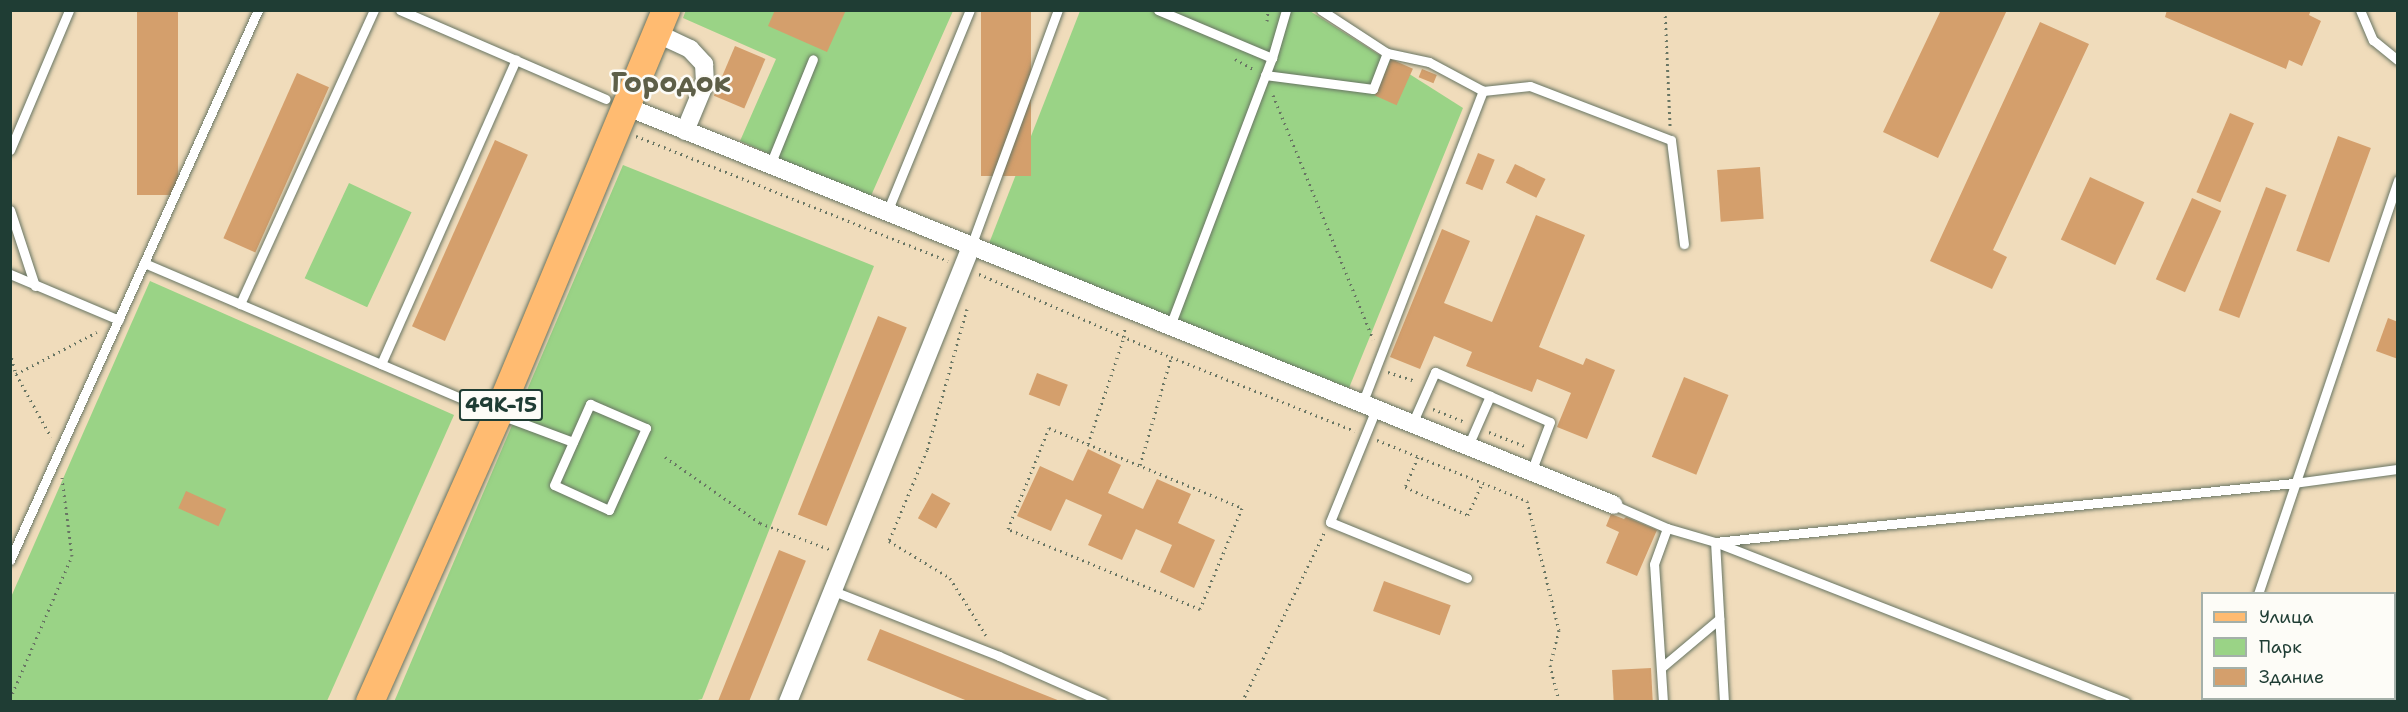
<!DOCTYPE html>
<html>
<head>
<meta charset="utf-8">
<style>
  body { margin:0 }
  #map { position:relative; width:2408px; height:712px; overflow:hidden; background:#f0dcbb; font-family:"Shantell Sans",sans-serif }
  div>[style] { position:absolute }
  .green>* { inset:0; background:#9ad386; transform-origin:0 0 }
  .building>* { inset:0; background:#d49f6c; transform-origin:0 0 }
  .path>* { height:3px; margin-top:-1.5px; transform-origin:0; background:repeating-linear-gradient(90deg,#687563 0 1.5px,transparent 0 6px) }
  .roads { filter:drop-shadow(0 0 2px #687563) drop-shadow(0 0 2px #687563) }
  .lane>* { height:9px; margin:-4.5px; padding:0 4.5px; transform-origin:4.5px; border-radius:4.5px; background:#fff }
  .street>* { height:18px; margin:-9px; padding:0 9px; transform-origin:9px; border-radius:9px; background:#fff }
  .primary>* { height:28px; margin:-14px; padding:0 14px; transform-origin:14px; border-radius:14px; background:#ffbb71 }
  span { translate:-50% -50%; white-space:nowrap; text-align:center; line-height:1.15; -webkit-text-stroke:5px #fdfcf7; paint-order:stroke }
  .shield-label span { padding:2px 4px; background:#fdfcf7; border:2px solid; border-radius:4px; -webkit-text-stroke-width:0 }
  .shield-label { font-size:21px; color:#1f3d34; font-weight:700 }
  .district-label { font-size:28px; color:#5e5f48; font-weight:700 }
  .frame { position:absolute; inset:0; border:12px solid #1f3d34; pointer-events:none }
  .legend { position:absolute; left:2201px; top:592px; width:195px; height:108px; box-sizing:border-box; background:#fdfcf7; border:2px solid #a4b0a9; margin:0; padding:8px 10px; list-style:none; font-size:18px; color:#1f3d34 }
  .legend li { display:flex; align-items:center; gap:12px; height:30px }
  .legend b { width:30px; border:2px solid #a4b0a9 }
</style>
</head>
<body>
<div id="map">
  <div class="green">
    <div style="clip-path:polygon(686px 10px,953px 11px,870px 198px,740px 141px,776px 59px,683px 18px)"></div>
    <div style="clip-path:polygon(1080px 11px,1310px 11px,1463px 108px,1349px 388px,988px 246px)"></div>
    <div style="clip-path:polygon(623px 165px,874px 266px,702px 699px,689px 702px,394px 702px)"></div>
    <div style="left:349px;top:183px;width:69px;height:105px;rotate:25deg"></div>
    <div style="clip-path:polygon(150px 281px,454px 415px,327px 701px,11px 702px,11px 597px)"></div>
  </div>
  <div class="building">
    <div style="left:137px;top:10px;width:41px;height:185px"></div>
    <div style="clip-path:polygon(775px 10px,846px 10px,827px 52px,768px 26px)"></div>
    <div style="left:981px;top:10px;width:50px;height:166px"></div>
    <div style="clip-path:polygon(1941px 10px,2007px 10px,1938px 158px,1883px 132px)"></div>
    <div style="clip-path:polygon(2167px 10px,2311px 10px,2309px 15px,2321px 21px,2302px 66px,2289px 60px,2286px 69px,2165px 17px)"></div>
    <div style="clip-path:polygon(2040px 22px,2089px 44px,1993px 250px,2007px 257px,1992px 289px,1930px 261px)"></div>
    <div style="left:735px;top:46px;width:33px;height:54px;rotate:23deg"></div>
    <div style="left:1391px;top:59px;width:24px;height:40px;rotate:24deg"></div>
    <div style="left:1422px;top:69px;width:16px;height:9px;rotate:22deg"></div>
    <div style="left:297px;top:73px;width:35px;height:181px;rotate:24deg"></div>
    <div style="left:2230px;top:113px;width:26px;height:86px;rotate:23deg"></div>
    <div style="left:2338px;top:136px;width:35px;height:122px;rotate:20deg"></div>
    <div style="left:495px;top:140px;width:36px;height:204px;rotate:24deg"></div>
    <div style="left:1478px;top:153px;width:18px;height:33px;rotate:22deg"></div>
    <div style="left:1515px;top:164px;width:34px;height:21px;rotate:26deg"></div>
    <div style="left:1760px;top:167px;width:52px;height:43px;rotate:86deg"></div>
    <div style="left:2090px;top:177px;width:60px;height:69px;rotate:25deg"></div>
    <div style="left:2266px;top:187px;width:22px;height:132px;rotate:21deg"></div>
    <div style="left:2192px;top:198px;width:32px;height:89px;rotate:24deg"></div>
    <div style="clip-path:polygon(1536px 215px,1585px 235px,1539px 347px,1583px 365px,1586px 358px,1615px 370px,1587px 439px,1557px 427px,1571px 393px,1537px 379px,1532px 392px,1466px 366px,1472px 352px,1434px 336px,1420px 369px,1390px 357px,1442px 229px,1470px 241px,1444px 303px,1492px 322px)"></div>
    <div style="left:878px;top:316px;width:31px;height:214px;rotate:22deg"></div>
    <div style="clip-path:polygon(2388px 318px,2398px 322px,2398px 359px,2376px 351px)"></div>
    <div style="left:1037px;top:373px;width:33px;height:23px;rotate:21deg"></div>
    <div style="left:1684px;top:377px;width:48px;height:86px;rotate:22deg"></div>
    <div style="clip-path:polygon(1088px 449px,1121px 465px,1108px 493px,1143px 509px,1157px 479px,1191px 494px,1178px 523px,1215px 540px,1194px 588px,1160px 572px,1172px 545px,1136px 529px,1122px 560px,1088px 545px,1102px 515px,1066px 499px,1051px 531px,1017px 516px,1040px 466px,1073px 481px)"></div>
    <div style="left:186px;top:491px;width:44px;height:19px;rotate:24deg"></div>
    <div style="left:932px;top:493px;width:21px;height:29px;rotate:29deg"></div>
    <div style="clip-path:polygon(1611px 514px,1624px 519px,1626px 517px,1657px 530px,1637px 576px,1606px 563px,1619px 532px,1606px 526px)"></div>
    <div style="left:779px;top:550px;width:29px;height:163px;rotate:22deg"></div>
    <div style="left:1384px;top:581px;width:71px;height:32px;rotate:20deg"></div>
    <div style="clip-path:polygon(2394px 614px,2398px 615px,2398px 702px,2294px 701px,2394px 698px)"></div>
    <div style="clip-path:polygon(880px 629px,1060px 701px,1060px 702px,970px 702px,867px 660px)"></div>
    <div style="left:1651px;top:668px;width:34px;height:39px;rotate:87deg"></div>
  </div>
  <div class="path">
    <div style="left:1665px;top:10px;width:116px;rotate:87.5deg"></div>
    <div style="left:1267px;top:21px;width:11px;rotate:-85deg"></div>
    <div style="left:1235px;top:59px;width:23px;rotate:29deg"></div>
    <div style="left:1273px;top:95px;width:264px;rotate:67.7deg"></div>
    <div style="left:636px;top:136px;width:336px;rotate:21.8deg"></div>
    <div style="left:979px;top:274px;width:209px;rotate:23.4deg"></div>
    <div style="left:1171px;top:357px;width:198px;rotate:21.9deg"></div>
    <div style="left:967px;top:309px;width:147px;rotate:105.8deg"></div>
    <div style="left:927px;top:450px;width:99px;rotate:112.7deg"></div>
    <div style="left:889px;top:541px;width:71px;rotate:31.2deg"></div>
    <div style="left:950px;top:578px;width:70px;rotate:57.9deg"></div>
    <div style="left:10px;top:352px;width:23px;rotate:75deg"></div>
    <div style="left:16px;top:374px;width:72px;rotate:60.9deg"></div>
    <div style="left:1388px;top:372px;width:29px;rotate:18deg"></div>
    <div style="left:16px;top:374px;width:91px;rotate:-27.4deg"></div>
    <div style="left:1433px;top:409px;width:35px;rotate:22deg"></div>
    <div style="left:1049px;top:428px;width:209px;rotate:22.5deg"></div>
    <div style="left:1242px;top:508px;width:109px;rotate:112.6deg"></div>
    <div style="left:1200px;top:609px;width:208px;rotate:-157.4deg"></div>
    <div style="left:1008px;top:529px;width:109px;rotate:-67.9deg"></div>
    <div style="left:1489px;top:432px;width:41px;rotate:21.5deg"></div>
    <div style="left:1377px;top:440px;width:162px;rotate:22.1deg"></div>
    <div style="left:1527px;top:501px;width:133px;rotate:76.1deg"></div>
    <div style="left:1559px;top:630px;width:36px;rotate:104deg"></div>
    <div style="left:1550px;top:665px;width:38px;rotate:76deg"></div>
    <div style="left:1088px;top:444px;width:113px;rotate:-71.4deg"></div>
    <div style="left:1124px;top:337px;width:11px;rotate:-85deg"></div>
    <div style="left:665px;top:457px;width:116px;rotate:34.8deg"></div>
    <div style="left:760px;top:523px;width:74px;rotate:20.6deg"></div>
    <div style="left:1418px;top:457px;width:33px;rotate:113deg"></div>
    <div style="left:1405px;top:487px;width:69px;rotate:24deg"></div>
    <div style="left:1468px;top:515px;width:35px;rotate:-66deg"></div>
    <div style="left:1140px;top:465px;width:111px;rotate:-73.8deg"></div>
    <div style="left:10px;top:699px;width:156px;rotate:-66.6deg"></div>
    <div style="left:72px;top:556px;width:79px;rotate:-97.3deg"></div>
    <div style="left:1242px;top:702px;width:188px;rotate:-64.1deg"></div>
  </div>
  <div class="roads">
    <div class="lane">
      <div style="left:400px;top:10px;width:224px;rotate:23.4deg"></div>
      <div style="left:1158px;top:10px;width:124px;rotate:22.8deg"></div>
      <div style="left:2360px;top:10px;width:33px;rotate:67deg"></div>
      <div style="left:2373px;top:40px;width:32px;rotate:39deg"></div>
      <div style="left:1387px;top:53px;width:43px;rotate:12.1deg"></div>
      <div style="left:1429px;top:62px;width:61px;rotate:28.2deg"></div>
      <div style="left:1265px;top:75px;width:109px;rotate:7.4deg"></div>
      <div style="left:1373px;top:89px;width:39px;rotate:-69deg"></div>
      <div style="left:1387px;top:53px;width:79px;rotate:-146.9deg"></div>
      <div style="left:10px;top:150px;width:152px;rotate:-67.1deg"></div>
      <div style="left:770px;top:165px;width:114px;rotate:-67.9deg"></div>
      <div style="left:10px;top:210px;width:80px;rotate:71.8deg"></div>
      <div style="left:887px;top:212px;width:218px;rotate:-67.7deg"></div>
      <div style="left:971px;top:246px;width:252px;rotate:-69.8deg"></div>
      <div style="left:144px;top:263px;width:385px;rotate:23.1deg"></div>
      <div style="left:498px;top:414px;width:80px;rotate:20.5deg"></div>
      <div style="left:10px;top:274px;width:118px;rotate:22.9deg"></div>
      <div style="left:240px;top:304px;width:323px;rotate:-65.5deg"></div>
      <div style="left:1170px;top:326px;width:287px;rotate:-69.2deg"></div>
      <div style="left:1272px;top:58px;width:50px;rotate:-73.7deg"></div>
      <div style="left:381px;top:364px;width:333px;rotate:-66.1deg"></div>
      <div style="left:590px;top:404px;width:61px;rotate:23.2deg"></div>
      <div style="left:646px;top:428px;width:90px;rotate:114.3deg"></div>
      <div style="left:609px;top:510px;width:60px;rotate:-155.6deg"></div>
      <div style="left:554px;top:485px;width:89px;rotate:-66deg"></div>
      <div style="left:1362px;top:404px;width:336px;rotate:-68.9deg"></div>
      <div style="left:1483px;top:91px;width:47px;rotate:-6.1deg"></div>
      <div style="left:1530px;top:86px;width:151px;rotate:21deg"></div>
      <div style="left:1671px;top:140px;width:105px;rotate:82.9deg"></div>
      <div style="left:1376px;top:409px;width:122px;rotate:112.2deg"></div>
      <div style="left:1330px;top:522px;width:148px;rotate:22.2deg"></div>
      <div style="left:1412px;top:424px;width:57px;rotate:-66.1deg"></div>
      <div style="left:1435px;top:372px;width:125px;rotate:23.5deg"></div>
      <div style="left:1550px;top:422px;width:53px;rotate:110.8deg"></div>
      <div style="left:1468px;top:446px;width:55px;rotate:-66.3deg"></div>
      <div style="left:1614px;top:505px;width:58px;rotate:23.5deg"></div>
      <div style="left:1667px;top:528px;width:50px;rotate:16.3deg"></div>
      <div style="left:1715px;top:542px;width:441px;rotate:21.3deg"></div>
      <div style="left:10px;top:560px;width:603px;rotate:-65.73deg"></div>
      <div style="left:831px;top:590px;width:180px;rotate:21.4deg"></div>
      <div style="left:999px;top:656px;width:114px;rotate:23.9deg"></div>
      <div style="left:2258px;top:594px;width:437px;rotate:-71.3deg"></div>
      <div style="left:1662px;top:667px;width:75px;rotate:-40.1deg"></div>
      <div style="left:1663px;top:702px;width:138px;rotate:-93.7deg"></div>
      <div style="left:1654px;top:564px;width:38px;rotate:-70deg"></div>
      <div style="left:1724px;top:702px;width:160px;rotate:-93.2deg"></div>
      <div style="left:1715px;top:542px;width:582px;rotate:-5.82deg"></div>
      <div style="left:2294px;top:483px;width:105px;rotate:-7.7deg"></div>
      <div style="left:2222px;top:702px;width:4px;rotate:-76deg"></div>
    </div>
    <div class="street">
      <div style="left:656px;top:33px;width:38px;rotate:25deg"></div>
      <div style="left:690px;top:49px;width:21px;rotate:47deg"></div>
      <div style="left:704px;top:64px;width:19px;rotate:87deg"></div>
      <div style="left:705px;top:83px;width:52px;rotate:112.6deg"></div>
      <div style="left:625px;top:106px;width:1066px;rotate:21.97deg"></div>
      <div style="left:788px;top:702px;width:491px;rotate:-68.1deg"></div>
    </div>
    <div class="primary">
      <div style="left:370px;top:702px;width:315px;rotate:-66deg"></div>
      <div style="left:498px;top:414px;width:438px;rotate:-67.4deg"></div>
    </div>
  </div>
  <div class="shield-label">
    <span style="left:501px;top:405px">49К-15</span>
  </div>
  <div class="district-label">
    <span style="left:671px;top:82px">Городок</span>
  </div>
  <div class="frame"></div>
  <ul class="legend">
  <li><b style="height:8px;background:#ffbb71"></b>Улица</li>
  <li><b style="height:16px;background:#9ad386"></b>Парк</li>
  <li><b style="height:16px;background:#d49f6c"></b>Здание</li>
  </ul>
</div>
</body>
</html>
